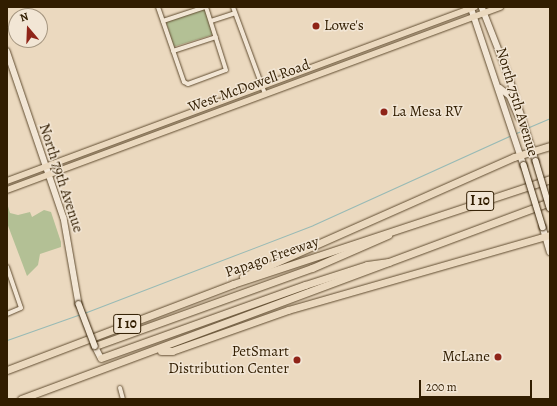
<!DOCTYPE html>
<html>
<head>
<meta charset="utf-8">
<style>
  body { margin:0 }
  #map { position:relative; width:557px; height:406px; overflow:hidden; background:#ebd9bf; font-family:Alegreya,serif }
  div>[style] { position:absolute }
  .green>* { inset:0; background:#b3c095; transform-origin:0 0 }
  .stream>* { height:1px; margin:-0.5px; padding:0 0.5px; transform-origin:0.5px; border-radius:0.5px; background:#98bab5 }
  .roads { filter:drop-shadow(0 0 1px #604c30) drop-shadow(0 0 1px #604c30) }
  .street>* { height:4px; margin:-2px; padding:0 2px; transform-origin:2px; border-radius:2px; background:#f2e6d5 }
  .secondary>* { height:5.5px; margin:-2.75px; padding:0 2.75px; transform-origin:2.75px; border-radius:2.75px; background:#f2e6d5 }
  .primary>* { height:6px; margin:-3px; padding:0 3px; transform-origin:3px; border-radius:3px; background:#ebd9bf }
  .highway>* { height:7px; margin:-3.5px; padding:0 3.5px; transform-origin:3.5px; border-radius:3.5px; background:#ebd9bf }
  .bridges { filter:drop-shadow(0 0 1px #311d00) drop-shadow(0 0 1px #311d00) }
  .secondary-bridge>* { height:5.5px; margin:-2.75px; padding:0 2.75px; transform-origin:2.75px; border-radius:2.75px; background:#f2e6d5 }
  .dots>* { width:11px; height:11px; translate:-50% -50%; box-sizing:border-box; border:2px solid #f2e6d5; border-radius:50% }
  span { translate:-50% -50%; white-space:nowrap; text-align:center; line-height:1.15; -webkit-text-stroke:3px #f2e6d5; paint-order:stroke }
  .shield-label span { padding:1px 3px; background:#f2e6d5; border:1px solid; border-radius:3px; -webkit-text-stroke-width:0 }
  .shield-label { font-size:14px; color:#311d00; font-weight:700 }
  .poi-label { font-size:15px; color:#311d00 }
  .left { translate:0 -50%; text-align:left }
  .right { translate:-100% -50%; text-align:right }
  .street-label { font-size:15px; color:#311d00 }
  .frame { position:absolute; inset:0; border:8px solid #311d00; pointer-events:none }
  .north { position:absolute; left:8px; top:8px; width:40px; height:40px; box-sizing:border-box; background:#f2e6d5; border:1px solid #a59680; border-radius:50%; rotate:341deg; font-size:11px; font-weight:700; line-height:16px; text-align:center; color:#311d00 }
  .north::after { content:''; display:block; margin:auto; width:14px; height:18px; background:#8f2418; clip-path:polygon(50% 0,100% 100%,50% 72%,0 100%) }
  .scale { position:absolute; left:419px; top:380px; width:113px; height:18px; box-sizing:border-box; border:2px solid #311d00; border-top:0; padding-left:5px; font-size:12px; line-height:14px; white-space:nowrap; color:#311d00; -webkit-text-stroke:3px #f2e6d5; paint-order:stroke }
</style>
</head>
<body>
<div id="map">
  <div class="green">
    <div style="left:205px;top:9px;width:27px;height:41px;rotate:73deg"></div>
    <div style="clip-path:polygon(7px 203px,10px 213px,18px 215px,30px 212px,32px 217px,44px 210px,51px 212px,61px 242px,61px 247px,40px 254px,38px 265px,27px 276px,7px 223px)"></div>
  </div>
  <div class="stream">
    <div style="left:529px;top:127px;width:23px;rotate:-23deg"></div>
    <div style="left:516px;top:133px;width:9px;rotate:-21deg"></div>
    <div style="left:84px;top:313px;width:245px;rotate:-21deg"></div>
    <div style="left:313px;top:225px;width:217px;rotate:-24.4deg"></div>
    <div style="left:7px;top:340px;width:78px;rotate:-19.4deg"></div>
  </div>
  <div class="roads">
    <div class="street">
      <div style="left:158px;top:7px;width:79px;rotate:70.9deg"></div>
      <div style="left:184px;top:82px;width:4px;rotate:27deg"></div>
      <div style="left:188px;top:84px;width:40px;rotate:-20.2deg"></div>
      <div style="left:226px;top:70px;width:66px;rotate:-107.6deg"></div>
      <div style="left:233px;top:7px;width:93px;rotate:69.8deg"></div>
      <div style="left:163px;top:21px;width:44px;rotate:-18.4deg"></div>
      <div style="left:211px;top:21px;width:25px;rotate:-18deg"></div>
      <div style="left:173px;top:51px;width:45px;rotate:-18deg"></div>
      <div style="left:7px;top:267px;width:43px;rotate:71.1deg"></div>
      <div style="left:21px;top:308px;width:15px;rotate:157deg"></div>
      <div style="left:120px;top:388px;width:11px;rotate:75deg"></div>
    </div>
    <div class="secondary">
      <div style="left:471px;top:7px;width:167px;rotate:71.5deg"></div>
      <div style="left:482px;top:7px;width:74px;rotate:68.6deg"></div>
      <div style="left:509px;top:76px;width:89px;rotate:72.4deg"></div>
      <div style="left:7px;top:51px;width:176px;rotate:71.2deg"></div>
      <div style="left:64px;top:218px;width:87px;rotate:80.1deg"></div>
      <div style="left:500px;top:88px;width:13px;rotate:39deg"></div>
      <div style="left:510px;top:96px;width:23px;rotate:67deg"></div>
      <div style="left:543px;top:227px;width:26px;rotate:74deg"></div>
      <div style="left:95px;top:346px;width:13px;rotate:63deg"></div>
    </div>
    <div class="primary">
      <div style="left:7px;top:181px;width:499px;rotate:-20.4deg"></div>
      <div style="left:7px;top:190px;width:526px;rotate:-20.36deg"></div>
    </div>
    <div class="highway">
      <div style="left:243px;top:277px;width:296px;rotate:-23.9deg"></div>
      <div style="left:514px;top:157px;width:38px;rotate:-17deg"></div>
      <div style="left:95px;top:346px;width:231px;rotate:-19.8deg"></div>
      <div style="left:312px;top:268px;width:83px;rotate:-23.5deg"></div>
      <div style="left:161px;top:351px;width:11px"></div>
      <div style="left:172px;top:351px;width:123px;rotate:-19.5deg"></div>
      <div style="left:288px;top:310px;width:273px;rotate:-16deg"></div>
      <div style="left:101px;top:358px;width:217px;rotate:-19.7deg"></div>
      <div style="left:305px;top:285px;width:65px;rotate:-17.9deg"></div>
      <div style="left:367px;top:265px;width:22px;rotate:-8deg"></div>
      <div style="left:7px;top:370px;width:242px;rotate:-20.8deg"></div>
      <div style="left:233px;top:284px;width:334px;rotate:-18.3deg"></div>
      <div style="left:21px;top:399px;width:564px;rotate:-20.43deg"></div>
    </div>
  </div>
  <div class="bridges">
    <div class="secondary-bridge">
      <div style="left:536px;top:161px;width:49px;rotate:73.4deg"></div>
      <div style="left:524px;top:165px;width:65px;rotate:73deg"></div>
      <div style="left:79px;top:304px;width:45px;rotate:69.1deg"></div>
    </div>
  </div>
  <div class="dots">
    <div style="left:316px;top:26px;background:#8f2418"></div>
    <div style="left:384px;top:112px;background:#8f2418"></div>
    <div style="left:498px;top:357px;background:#8f2418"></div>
    <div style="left:297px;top:360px;background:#8f2418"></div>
  </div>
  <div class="shield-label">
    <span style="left:480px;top:201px">I 10</span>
    <span style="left:127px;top:324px">I 10</span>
  </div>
  <div class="poi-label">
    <span class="left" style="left:324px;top:26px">Lowe's</span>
    <span class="left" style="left:392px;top:112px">La Mesa RV</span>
    <span class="right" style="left:289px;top:360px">PetSmart<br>Distribution Center</span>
    <span class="right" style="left:490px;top:357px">McLane</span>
  </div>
  <div class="street-label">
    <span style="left:249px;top:86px;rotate:-20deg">West McDowell Road</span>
    <span style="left:517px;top:102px;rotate:73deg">North 75th Avenue</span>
    <span style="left:61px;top:178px;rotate:72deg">North 79th Avenue</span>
    <span style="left:272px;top:257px;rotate:-19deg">Papago Freeway</span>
  </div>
  <div class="frame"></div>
  <div class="north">N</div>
  <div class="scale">200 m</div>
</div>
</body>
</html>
